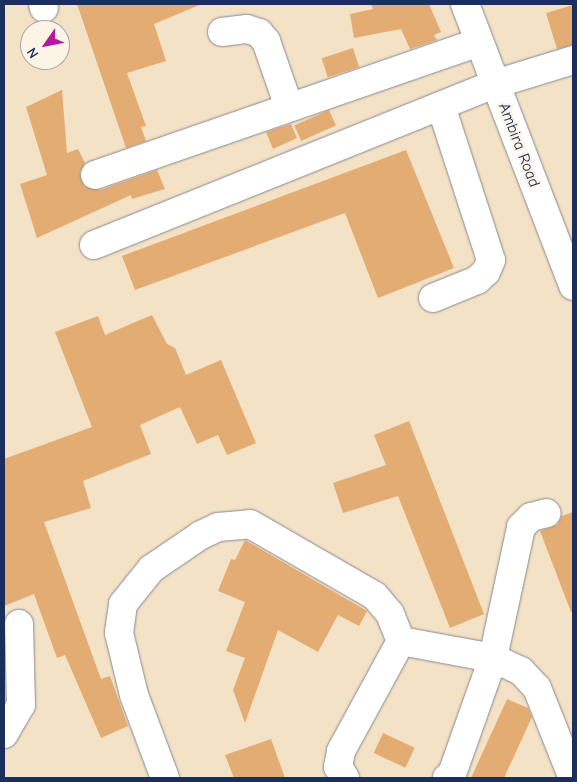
<!DOCTYPE html>
<html>
<head>
<meta charset="utf-8">
<style>
  body { margin:0 }
  #map { position:relative; width:577px; height:782px; overflow:hidden; background:#f4e2c6; font-family:"Comic Neue",sans-serif }
  div>[style] { position:absolute }
  .building>* { inset:0; background:#e3ac73; transform-origin:0 0 }
  .roads { filter:drop-shadow(0 0 1px #888892) drop-shadow(0 0 1px #888892) }
  .minor>* { height:28px; margin:-14px; padding:0 14px; transform-origin:14px; border-radius:14px; background:#fff }
  span { translate:-50% -50%; white-space:nowrap; text-align:center; line-height:1.15; -webkit-text-stroke:4.5px #fcf5e5; paint-order:stroke }
  .street-label { font-size:16px; color:#1b2f5e }
  .frame { position:absolute; inset:0; border:5px solid #1b2f5e; pointer-events:none }
  .north { position:absolute; left:20px; top:20px; width:50px; height:50px; box-sizing:border-box; background:#fcf5e5; border:1px solid #a2a6af; border-radius:50%; rotate:237deg; font-size:14px; font-weight:700; line-height:20px; text-align:center; color:#1b2f5e }
  .north::after { content:''; display:block; margin:auto; width:18px; height:22px; background:#b5179e; clip-path:polygon(50% 0,100% 100%,50% 72%,0 100%) }
</style>
</head>
<body>
<div id="map">
  <div class="building">
    <div style="clip-path:polygon(77px 4px,202px 4px,154px 24px,166px 61px,127px 73px,146px 126px,141px 127px,146px 141px,126px 148px)"></div>
    <div style="clip-path:polygon(371px 4px,429px 4px,441px 32px,434px 35px,437px 40px,410px 49px,401px 29px,354px 38px,350px 14px,373px 9px)"></div>
    <div style="clip-path:polygon(573px 5px,573px 45px,557px 49px,546px 13px)"></div>
    <div style="left:353px;top:48px;width:20px;height:33px;rotate:72deg"></div>
    <div style="clip-path:polygon(62px 90px,67px 153px,78px 149px,85px 163px,80px 173px,84px 186px,100px 190px,157px 170px,165px 189px,132px 199px,131px 195px,37px 238px,20px 184px,47px 175px,26px 107px)"></div>
    <div style="left:329px;top:110px;width:17px;height:38px;rotate:66deg"></div>
    <div style="clip-path:polygon(291px 124px,297px 138px,273px 149px,266px 132px)"></div>
    <div style="clip-path:polygon(406px 150px,454px 268px,378px 298px,345px 213px,135px 290px,122px 256px)"></div>
    <div style="clip-path:polygon(152px 315px,167px 344px,175px 348px,186px 375px,221px 360px,256px 443px,227px 455px,218px 435px,197px 444px,180px 407px,140px 425px,151px 454px,83px 481px,91px 508px,44px 522px,101px 679px,110px 676px,128px 726px,101px 738px,65px 655px,57px 658px,34px 594px,4px 606px,4px 459px,92px 427px,55px 332px,98px 316px,105px 335px)"></div>
    <div style="clip-path:polygon(409px 421px,484px 614px,450px 628px,398px 496px,343px 513px,333px 483px,386px 465px,374px 435px)"></div>
    <div style="clip-path:polygon(573px 512px,573px 611px,571px 612px,540px 531px,557px 525px,562px 516px)"></div>
    <div style="clip-path:polygon(245px 540px,367px 611px,359px 626px,338px 615px,318px 652px,278px 630px,245px 723px,233px 690px,245px 658px,226px 651px,245px 602px,218px 591px,231px 559px,235px 560px)"></div>
    <div style="clip-path:polygon(507px 699px,528px 708px,532px 717px,504px 778px,471px 778px)"></div>
    <div style="left:383px;top:733px;width:35px;height:22px;rotate:25deg"></div>
    <div style="clip-path:polygon(271px 739px,285px 778px,234px 778px,225px 755px)"></div>
  </div>
  <div class="roads">
    <div class="minor">
      <div style="left:43px;top:4px;width:4px;rotate:76deg"></div>
      <div style="left:465px;top:4px;width:302px;rotate:69deg"></div>
      <div style="left:222px;top:32px;width:25px;rotate:-7deg"></div>
      <div style="left:247px;top:29px;width:13px;rotate:18deg"></div>
      <div style="left:259px;top:33px;width:11px;rotate:49deg"></div>
      <div style="left:266px;top:41px;width:70px;rotate:70.8deg"></div>
      <div style="left:95px;top:175px;width:406px;rotate:-19.1deg"></div>
      <div style="left:94px;top:245px;width:432px;rotate:-21.9deg"></div>
      <div style="left:495px;top:84px;width:82px;rotate:-17.1deg"></div>
      <div style="left:433px;top:298px;width:48px;rotate:-22.2deg"></div>
      <div style="left:477px;top:280px;width:12px;rotate:-42deg"></div>
      <div style="left:486px;top:272px;width:13px;rotate:-67deg"></div>
      <div style="left:491px;top:260px;width:162px;rotate:-108deg"></div>
      <div style="left:4px;top:734px;width:34px;rotate:-60deg"></div>
      <div style="left:21px;top:705px;width:81px;rotate:-91.4deg"></div>
      <div style="left:165px;top:778px;width:89px;rotate:-110.5deg"></div>
      <div style="left:134px;top:695px;width:64px;rotate:-103.6deg"></div>
      <div style="left:119px;top:633px;width:29px;rotate:-82deg"></div>
      <div style="left:123px;top:604px;width:45px;rotate:-51.3deg"></div>
      <div style="left:151px;top:569px;width:60px;rotate:-34.2deg"></div>
      <div style="left:201px;top:535px;width:19px;rotate:-25deg"></div>
      <div style="left:218px;top:527px;width:32px;rotate:-5deg"></div>
      <div style="left:250px;top:524px;width:144px;rotate:29.9deg"></div>
      <div style="left:375px;top:596px;width:23px;rotate:50deg"></div>
      <div style="left:390px;top:614px;width:29px;rotate:68deg"></div>
      <div style="left:401px;top:641px;width:94px;rotate:10.5deg"></div>
      <div style="left:493px;top:658px;width:31px;rotate:25deg"></div>
      <div style="left:521px;top:671px;width:23px;rotate:47deg"></div>
      <div style="left:537px;top:688px;width:89px;rotate:68.3deg"></div>
      <div style="left:345px;top:778px;width:13px;rotate:-122deg"></div>
      <div style="left:338px;top:767px;width:16px;rotate:-79deg"></div>
      <div style="left:341px;top:751px;width:125px;rotate:-61.4deg"></div>
      <div style="left:447px;top:778px;width:6px;rotate:-39deg"></div>
      <div style="left:452px;top:774px;width:123px;rotate:-70.5deg"></div>
      <div style="left:493px;top:658px;width:134px;rotate:-77.9deg"></div>
      <div style="left:521px;top:527px;width:14px;rotate:-45deg"></div>
      <div style="left:531px;top:517px;width:16px;rotate:-14deg"></div>
    </div>
  </div>
  <div class="street-label">
    <span style="left:519px;top:145px;rotate:69deg">Ambira Road</span>
  </div>
  <div class="frame"></div>
  <div class="north">N</div>
</div>
</body>
</html>
